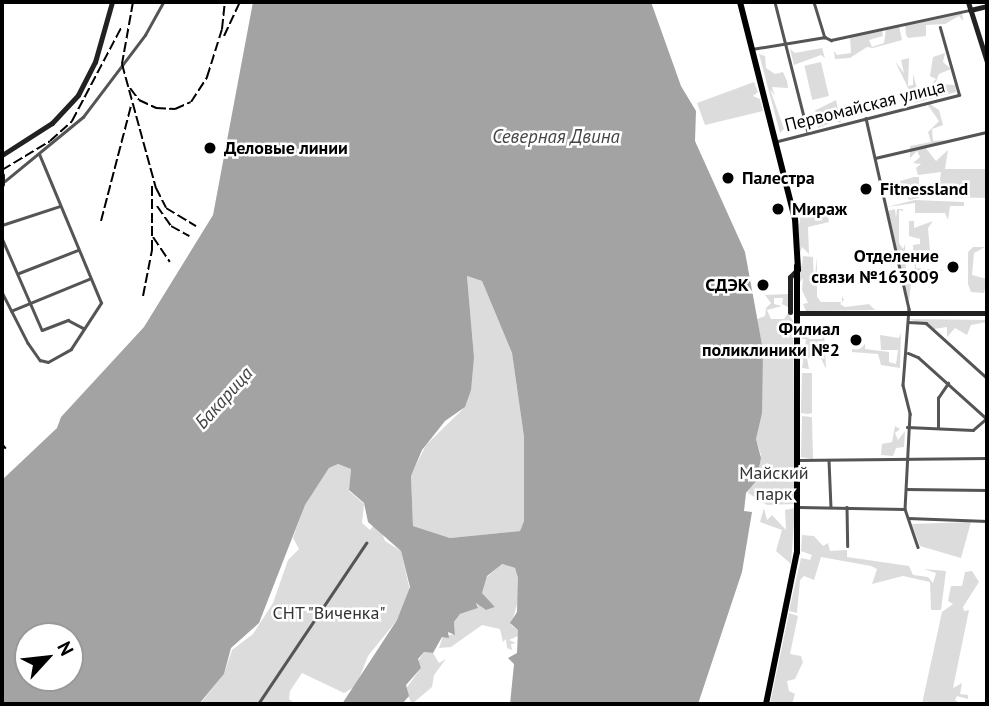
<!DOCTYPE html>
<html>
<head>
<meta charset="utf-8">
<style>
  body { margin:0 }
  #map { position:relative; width:989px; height:706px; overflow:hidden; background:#fff; font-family:"PT Sans",sans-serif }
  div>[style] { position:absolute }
  .green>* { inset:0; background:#dcdcdc; transform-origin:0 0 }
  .water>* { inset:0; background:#a3a3a3 }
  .street>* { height:2.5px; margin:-1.25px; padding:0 1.25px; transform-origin:1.25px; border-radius:1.25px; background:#555 }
  .secondary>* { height:5px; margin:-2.5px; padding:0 2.5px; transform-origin:2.5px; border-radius:2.5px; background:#222 }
  .primary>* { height:6px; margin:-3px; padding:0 3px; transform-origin:3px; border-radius:3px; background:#000 }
  .rail>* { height:2px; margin-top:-1px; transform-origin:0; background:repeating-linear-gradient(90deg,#000 0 10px,transparent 0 13.5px) }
  .dots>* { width:19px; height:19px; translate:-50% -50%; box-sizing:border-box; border:4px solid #fff; border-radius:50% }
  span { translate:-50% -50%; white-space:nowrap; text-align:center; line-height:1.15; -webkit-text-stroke:5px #fff; paint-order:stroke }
  .street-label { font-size:18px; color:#000 }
  .poi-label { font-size:18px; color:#000; font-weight:700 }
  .left { translate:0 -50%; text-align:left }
  .right { translate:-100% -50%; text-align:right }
  .park-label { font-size:18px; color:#333 }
  .water-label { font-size:19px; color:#444; font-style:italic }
  .frame { position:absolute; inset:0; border:4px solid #000; pointer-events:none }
  .north { position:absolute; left:14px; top:622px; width:70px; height:70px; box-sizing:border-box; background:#fff; border:2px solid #999; border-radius:50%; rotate:63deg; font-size:19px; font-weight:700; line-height:28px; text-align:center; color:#000 }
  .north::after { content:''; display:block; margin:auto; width:24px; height:32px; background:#000; clip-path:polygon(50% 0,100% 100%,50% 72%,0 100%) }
</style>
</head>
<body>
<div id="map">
  <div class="green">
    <div style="clip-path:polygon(962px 11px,963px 21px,959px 16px,945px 24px,926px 25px,926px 36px,908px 38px,906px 35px,905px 24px)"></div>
    <div style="clip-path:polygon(899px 26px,902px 40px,873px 48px,867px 47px,850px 58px,835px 59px,834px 51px,837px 55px,851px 53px,850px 37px,882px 30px,883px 36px,869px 40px,872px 47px,884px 43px,886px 29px)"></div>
    <div style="clip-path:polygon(822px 48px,825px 58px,821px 55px,794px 65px,790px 49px,795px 53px)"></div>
    <div style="clip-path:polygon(945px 53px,943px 62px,951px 69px,939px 74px,935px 84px,955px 85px,956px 92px,914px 103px,917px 93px,911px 94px,895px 61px,904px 73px,901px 60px,909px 58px,908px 86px,913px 85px,913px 74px,920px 99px,936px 79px,930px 76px,933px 57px)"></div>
    <div style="clip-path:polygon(759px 54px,765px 56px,766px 68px,775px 74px,783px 72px,787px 81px,788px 88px,772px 87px,775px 96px,770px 89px,784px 129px,780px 133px)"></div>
    <div style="left:821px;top:62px;width:35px;height:17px;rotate:77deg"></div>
    <div style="clip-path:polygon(754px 82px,758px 92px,753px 96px,760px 99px,763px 111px,705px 125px,697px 103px)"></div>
    <div style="clip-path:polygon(836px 100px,841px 123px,835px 121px,818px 128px,816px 123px,828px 118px,826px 114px,814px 111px)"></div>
    <div style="clip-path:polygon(927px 102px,939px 110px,943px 125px,932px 129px,933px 141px,946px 140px,925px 147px,936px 161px,948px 150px,945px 169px,987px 169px,987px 198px,938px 197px,941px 172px,918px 175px,916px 168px,921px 164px,913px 163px,920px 157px,917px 151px,910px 158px,910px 146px,931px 142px,928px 132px,939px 121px,927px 104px,923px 109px)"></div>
    <div style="clip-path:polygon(914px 177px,919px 177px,919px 198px,909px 200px,897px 182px)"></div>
    <div style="clip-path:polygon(915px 200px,964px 202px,964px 206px,950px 206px,948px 220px,945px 213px,915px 213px,915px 203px,887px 207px)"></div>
    <div style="clip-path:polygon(795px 206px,800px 225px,800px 214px,832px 208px,827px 212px,829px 222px,808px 227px,809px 254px,802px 247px,800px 254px)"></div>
    <div style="clip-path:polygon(895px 209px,896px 218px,897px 209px,902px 209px,904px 211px,899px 210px,899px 243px,903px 249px,905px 244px,906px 273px,911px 271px,917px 274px,912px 274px,909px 302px,888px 211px)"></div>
    <div style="clip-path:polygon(909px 221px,914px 221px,914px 228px,933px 221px,928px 228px,931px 263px,916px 263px,916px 268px,947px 271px,915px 270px,913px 245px,920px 244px,920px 239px,909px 236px)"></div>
    <div style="clip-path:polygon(973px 247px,985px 247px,974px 253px,972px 275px,987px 279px,984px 293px,971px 292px,968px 284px,968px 252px)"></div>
    <div style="clip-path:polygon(799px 256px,802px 267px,803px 256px,813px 257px,814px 284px,817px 257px,817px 297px,821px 302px,842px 302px,842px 296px,844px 300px,840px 304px,845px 307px,869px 304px,875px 310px,806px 311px,803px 304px,808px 303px,802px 290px,803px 278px,800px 282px)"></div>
    <div style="clip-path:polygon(467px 276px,482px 281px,512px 353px,524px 437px,524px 521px,520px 531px,450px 538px,413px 526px,411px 475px,426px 445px,463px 409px,474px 357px)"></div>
    <div style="clip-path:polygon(788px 294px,788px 307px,782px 304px,783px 298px,774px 298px,774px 304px,782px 306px,767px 310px,771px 319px,784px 319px,788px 313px,793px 321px,795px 504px,767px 505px,748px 493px,761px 455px,756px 439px,763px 350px,757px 319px,765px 316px,766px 308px,771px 303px,765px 295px)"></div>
    <div style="clip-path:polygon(909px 319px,987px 320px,987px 322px,971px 325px,967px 335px,955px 328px,947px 337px,947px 327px,934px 329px)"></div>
    <div style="clip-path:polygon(808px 327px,809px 339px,822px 339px,824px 331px,826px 369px,820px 356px,807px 358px,809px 369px,802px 368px,806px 339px,802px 339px,802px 329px)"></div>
    <div style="clip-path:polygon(901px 333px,900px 368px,881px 365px,878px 354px,852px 352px,852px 344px,865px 344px,865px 349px,889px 352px,889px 362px,896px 364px,898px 350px,881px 350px,880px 335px,899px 338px)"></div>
    <div style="clip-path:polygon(802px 373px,812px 373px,812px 413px,808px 414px,801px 413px)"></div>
    <div style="clip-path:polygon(802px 416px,812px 417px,813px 459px,801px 457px)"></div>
    <div style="clip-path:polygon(895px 426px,900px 429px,895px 433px,898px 440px,905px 431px,904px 447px,896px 448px,893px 456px,881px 455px,882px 444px,892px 442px)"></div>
    <div style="clip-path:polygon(338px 464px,351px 469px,349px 491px,364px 504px,362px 523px,370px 530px,374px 525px,380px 528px,385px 541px,401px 551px,410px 591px,397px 620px,368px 656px,356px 686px,344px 693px,302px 673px,290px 691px,289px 699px,295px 704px,200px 704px,224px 674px,232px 650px,253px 634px,273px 603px,288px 560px,299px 549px,293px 538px,304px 506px,329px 468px)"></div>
    <div style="clip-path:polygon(764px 508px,767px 520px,772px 515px,786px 530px,785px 510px,795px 508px,791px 564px,776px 551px,782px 530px,760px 522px)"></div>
    <div style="clip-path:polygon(971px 522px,961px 558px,920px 546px,912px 524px)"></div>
    <div style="clip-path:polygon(802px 535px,814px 536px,823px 546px,828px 543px,830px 551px,847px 550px,847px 557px,909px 566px,913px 575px,928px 577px,933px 583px,936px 573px,924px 569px,946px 571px,941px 610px,931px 610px,930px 582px,903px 576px,872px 584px,877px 569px,871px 566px,821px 557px,814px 580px,804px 576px,800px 580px,797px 613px,789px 611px,801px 558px,810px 560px,812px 555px,801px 551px)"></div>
    <div style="clip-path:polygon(501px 564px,515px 568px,518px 578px,518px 601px,511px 625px,518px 630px,518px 636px,509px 640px,516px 643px,511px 644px,512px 650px,507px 648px,506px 639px,503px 642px,500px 629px,482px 625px,451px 647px,439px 648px,443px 636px,455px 634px,454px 622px,460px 614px,478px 608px,477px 603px,486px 610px,495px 607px,482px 593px,486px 578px)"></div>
    <div style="clip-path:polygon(972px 571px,979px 582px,963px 607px,964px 611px,969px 610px,953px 688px,962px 683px,960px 694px,968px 695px,968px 699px,957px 696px,955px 700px,961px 704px,922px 704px,942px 612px,953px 604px,948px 601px,951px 586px,962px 586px,965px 572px)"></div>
    <div style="clip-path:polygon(789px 613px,798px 616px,790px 654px,801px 656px,803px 662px,795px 679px,787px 681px,789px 691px,795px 694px,792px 704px,770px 704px)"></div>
    <div style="clip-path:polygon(424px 652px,433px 653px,439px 663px,446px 659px,434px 675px,432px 687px,412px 704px,405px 690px,421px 668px,418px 661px)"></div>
  </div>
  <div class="water">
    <div style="clip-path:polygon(evenodd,253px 2px,651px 2px,681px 86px,696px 111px,695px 141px,745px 252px,763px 350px,762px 413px,756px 439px,761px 458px,756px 481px,746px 493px,744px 511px,752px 512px,742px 572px,698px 704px,510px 704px,514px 664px,508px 658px,517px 653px,518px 630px,510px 623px,517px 612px,518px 578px,515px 568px,502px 564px,487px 576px,482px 593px,495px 607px,486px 610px,476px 603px,478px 608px,460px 614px,454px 622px,455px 635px,448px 632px,449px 638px,442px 637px,433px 653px,424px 652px,418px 659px,421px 668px,406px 685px,409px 696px,402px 704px,342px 704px,397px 620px,410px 587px,401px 551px,368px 522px,364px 503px,349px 490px,351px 469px,338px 464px,329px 468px,305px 505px,259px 623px,231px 648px,224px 674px,199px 704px,2px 704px,2px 480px,57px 428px,61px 417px,144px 327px,213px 215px,253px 2px,467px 276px,482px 281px,512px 353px,524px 437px,524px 521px,520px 531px,450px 538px,413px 526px,411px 476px,422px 450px,445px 421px,465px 407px,471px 390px,474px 357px,467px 276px,253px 2px,28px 636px,70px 636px,70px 678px,28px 678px,28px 636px)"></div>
  </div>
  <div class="street">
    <div style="left:775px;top:2px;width:134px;rotate:75.8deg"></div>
    <div style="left:814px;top:2px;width:37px;rotate:73deg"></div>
    <div style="left:752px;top:49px;width:74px;rotate:-9.3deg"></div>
    <div style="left:825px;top:37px;width:7px;rotate:27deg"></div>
    <div style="left:831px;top:40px;width:142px;rotate:-12.2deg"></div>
    <div style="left:866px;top:118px;width:196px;rotate:77.3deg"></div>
    <div style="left:909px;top:309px;width:76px;rotate:94.5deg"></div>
    <div style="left:903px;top:385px;width:30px;rotate:76deg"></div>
    <div style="left:910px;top:414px;width:95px;rotate:93deg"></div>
    <div style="left:905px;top:509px;width:40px;rotate:71.1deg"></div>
    <div style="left:778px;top:141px;width:187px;rotate:-14.3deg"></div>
    <div style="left:959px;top:95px;width:70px;rotate:-105.8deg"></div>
    <div style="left:875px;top:158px;width:115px;rotate:-13.1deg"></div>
    <div style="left:5px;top:181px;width:101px;rotate:-39.4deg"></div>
    <div style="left:83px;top:117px;width:103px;rotate:-52.9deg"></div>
    <div style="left:145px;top:35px;width:38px;rotate:-61deg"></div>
    <div style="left:2px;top:225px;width:61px;rotate:-18.1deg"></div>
    <div style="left:2px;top:238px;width:100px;rotate:66.5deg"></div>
    <div style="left:42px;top:330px;width:28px;rotate:-21deg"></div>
    <div style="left:68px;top:320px;width:17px;rotate:28deg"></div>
    <div style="left:19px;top:273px;width:63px;rotate:-21.3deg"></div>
    <div style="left:2px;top:292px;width:57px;rotate:63deg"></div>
    <div style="left:28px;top:343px;width:21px;rotate:55deg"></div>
    <div style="left:40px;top:360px;width:8px;rotate:14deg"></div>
    <div style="left:48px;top:362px;width:26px;rotate:-29deg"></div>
    <div style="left:71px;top:349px;width:55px;rotate:-56.9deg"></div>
    <div style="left:101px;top:303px;width:161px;rotate:-112.6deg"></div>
    <div style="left:11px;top:311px;width:84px;rotate:-22.3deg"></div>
    <div style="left:908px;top:322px;width:18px;rotate:3deg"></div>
    <div style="left:926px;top:323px;width:82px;rotate:42deg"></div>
    <div style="left:908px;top:353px;width:11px;rotate:22deg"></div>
    <div style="left:918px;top:357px;width:93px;rotate:41.9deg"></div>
    <div style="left:907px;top:427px;width:66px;rotate:2.6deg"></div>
    <div style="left:973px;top:430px;width:18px;rotate:-41deg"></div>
    <div style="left:938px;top:428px;width:30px;rotate:-90deg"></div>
    <div style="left:938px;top:398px;width:18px;rotate:-56deg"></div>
    <div style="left:798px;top:460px;width:189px;rotate:-0.6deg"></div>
    <div style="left:829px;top:460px;width:47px;rotate:87.6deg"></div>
    <div style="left:906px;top:489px;width:81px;rotate:0.7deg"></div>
    <div style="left:799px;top:507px;width:105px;rotate:1.1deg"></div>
    <div style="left:847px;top:507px;width:39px;rotate:89deg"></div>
    <div style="left:908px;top:518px;width:79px;rotate:2.2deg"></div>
    <div style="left:258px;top:704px;width:194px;rotate:-56.1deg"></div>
  </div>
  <div class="secondary">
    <div style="left:968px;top:2px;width:63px;rotate:72.4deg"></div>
    <div style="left:970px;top:10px;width:17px;rotate:-13deg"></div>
    <div style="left:2px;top:155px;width:59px;rotate:-32.6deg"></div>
    <div style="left:52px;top:123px;width:38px;rotate:-47deg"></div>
    <div style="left:78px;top:95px;width:37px;rotate:-63deg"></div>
    <div style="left:95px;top:62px;width:62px;rotate:-74.2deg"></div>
    <div style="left:2px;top:175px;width:9px;rotate:90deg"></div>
    <div style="left:790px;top:312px;width:35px;rotate:-90deg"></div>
    <div style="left:790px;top:277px;width:7px;rotate:-45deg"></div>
    <div style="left:799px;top:313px;width:188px"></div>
  </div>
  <div class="primary">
    <div style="left:740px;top:2px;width:224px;rotate:75.8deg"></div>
    <div style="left:795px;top:219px;width:51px;rotate:86.6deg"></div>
    <div style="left:766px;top:704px;width:155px;rotate:-78.5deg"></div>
    <div style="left:797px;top:552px;width:286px;rotate:-90deg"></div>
  </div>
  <div class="rail">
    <div style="left:133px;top:2px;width:63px;rotate:100.1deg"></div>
    <div style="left:122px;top:64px;width:129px;rotate:74.7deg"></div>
    <div style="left:156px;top:188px;width:22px;rotate:63deg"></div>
    <div style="left:166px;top:208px;width:35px;rotate:31deg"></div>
    <div style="left:224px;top:36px;width:38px;rotate:-65deg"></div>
    <div style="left:130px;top:88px;width:15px;rotate:53deg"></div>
    <div style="left:139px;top:100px;width:19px;rotate:25deg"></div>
    <div style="left:156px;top:108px;width:19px;rotate:3deg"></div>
    <div style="left:175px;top:109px;width:17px;rotate:-24deg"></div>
    <div style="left:191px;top:102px;width:30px;rotate:-57deg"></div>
    <div style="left:207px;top:77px;width:50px;rotate:-72.6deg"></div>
    <div style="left:222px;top:29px;width:27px;rotate:-84deg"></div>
    <div style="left:2px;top:170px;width:56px;rotate:-31.1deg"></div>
    <div style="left:50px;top:141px;width:30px;rotate:-42deg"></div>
    <div style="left:72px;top:121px;width:105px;rotate:-62.2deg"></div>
    <div style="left:157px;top:206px;width:24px;rotate:55deg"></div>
    <div style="left:171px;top:226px;width:21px;rotate:29deg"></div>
    <div style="left:101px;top:221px;width:119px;rotate:-75.4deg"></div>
    <div style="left:153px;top:237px;width:30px;rotate:56deg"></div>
    <div style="left:143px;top:296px;width:47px;rotate:-78.9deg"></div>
    <div style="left:152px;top:250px;width:65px;rotate:-90deg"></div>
    <div style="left:2px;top:401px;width:2px"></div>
    <div style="left:2px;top:444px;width:6px;rotate:51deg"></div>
  </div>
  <div class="dots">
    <div style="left:210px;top:148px;background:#000"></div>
    <div style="left:728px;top:178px;background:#000"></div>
    <div style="left:866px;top:189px;background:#000"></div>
    <div style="left:778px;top:209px;background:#000"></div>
    <div style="left:953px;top:267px;background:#000"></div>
    <div style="left:763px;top:285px;background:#000"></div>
    <div style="left:856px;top:340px;background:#000"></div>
  </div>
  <div class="street-label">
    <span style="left:865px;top:106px;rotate:-14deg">Первомайская улица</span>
  </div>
  <div class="poi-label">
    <span class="left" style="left:224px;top:148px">Деловые линии</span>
    <span class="left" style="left:742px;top:178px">Палестра</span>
    <span class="left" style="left:880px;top:189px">Fitnessland</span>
    <span class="left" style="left:792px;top:209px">Мираж</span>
    <span class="right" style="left:939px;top:267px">Отделение<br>связи №163009</span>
    <span class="right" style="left:749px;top:285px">СДЭК</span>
    <span class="right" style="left:840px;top:340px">Филиал<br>поликлиники №2</span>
  </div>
  <div class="park-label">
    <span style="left:774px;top:484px">Майский<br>парк</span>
    <span style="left:329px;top:613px">СНТ "Виченка"</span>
  </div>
  <div class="water-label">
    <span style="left:556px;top:137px">Северная Двина</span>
    <span style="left:224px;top:398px;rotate:-48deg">Бакарица</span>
  </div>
  <div class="frame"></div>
  <div class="north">N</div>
</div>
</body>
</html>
